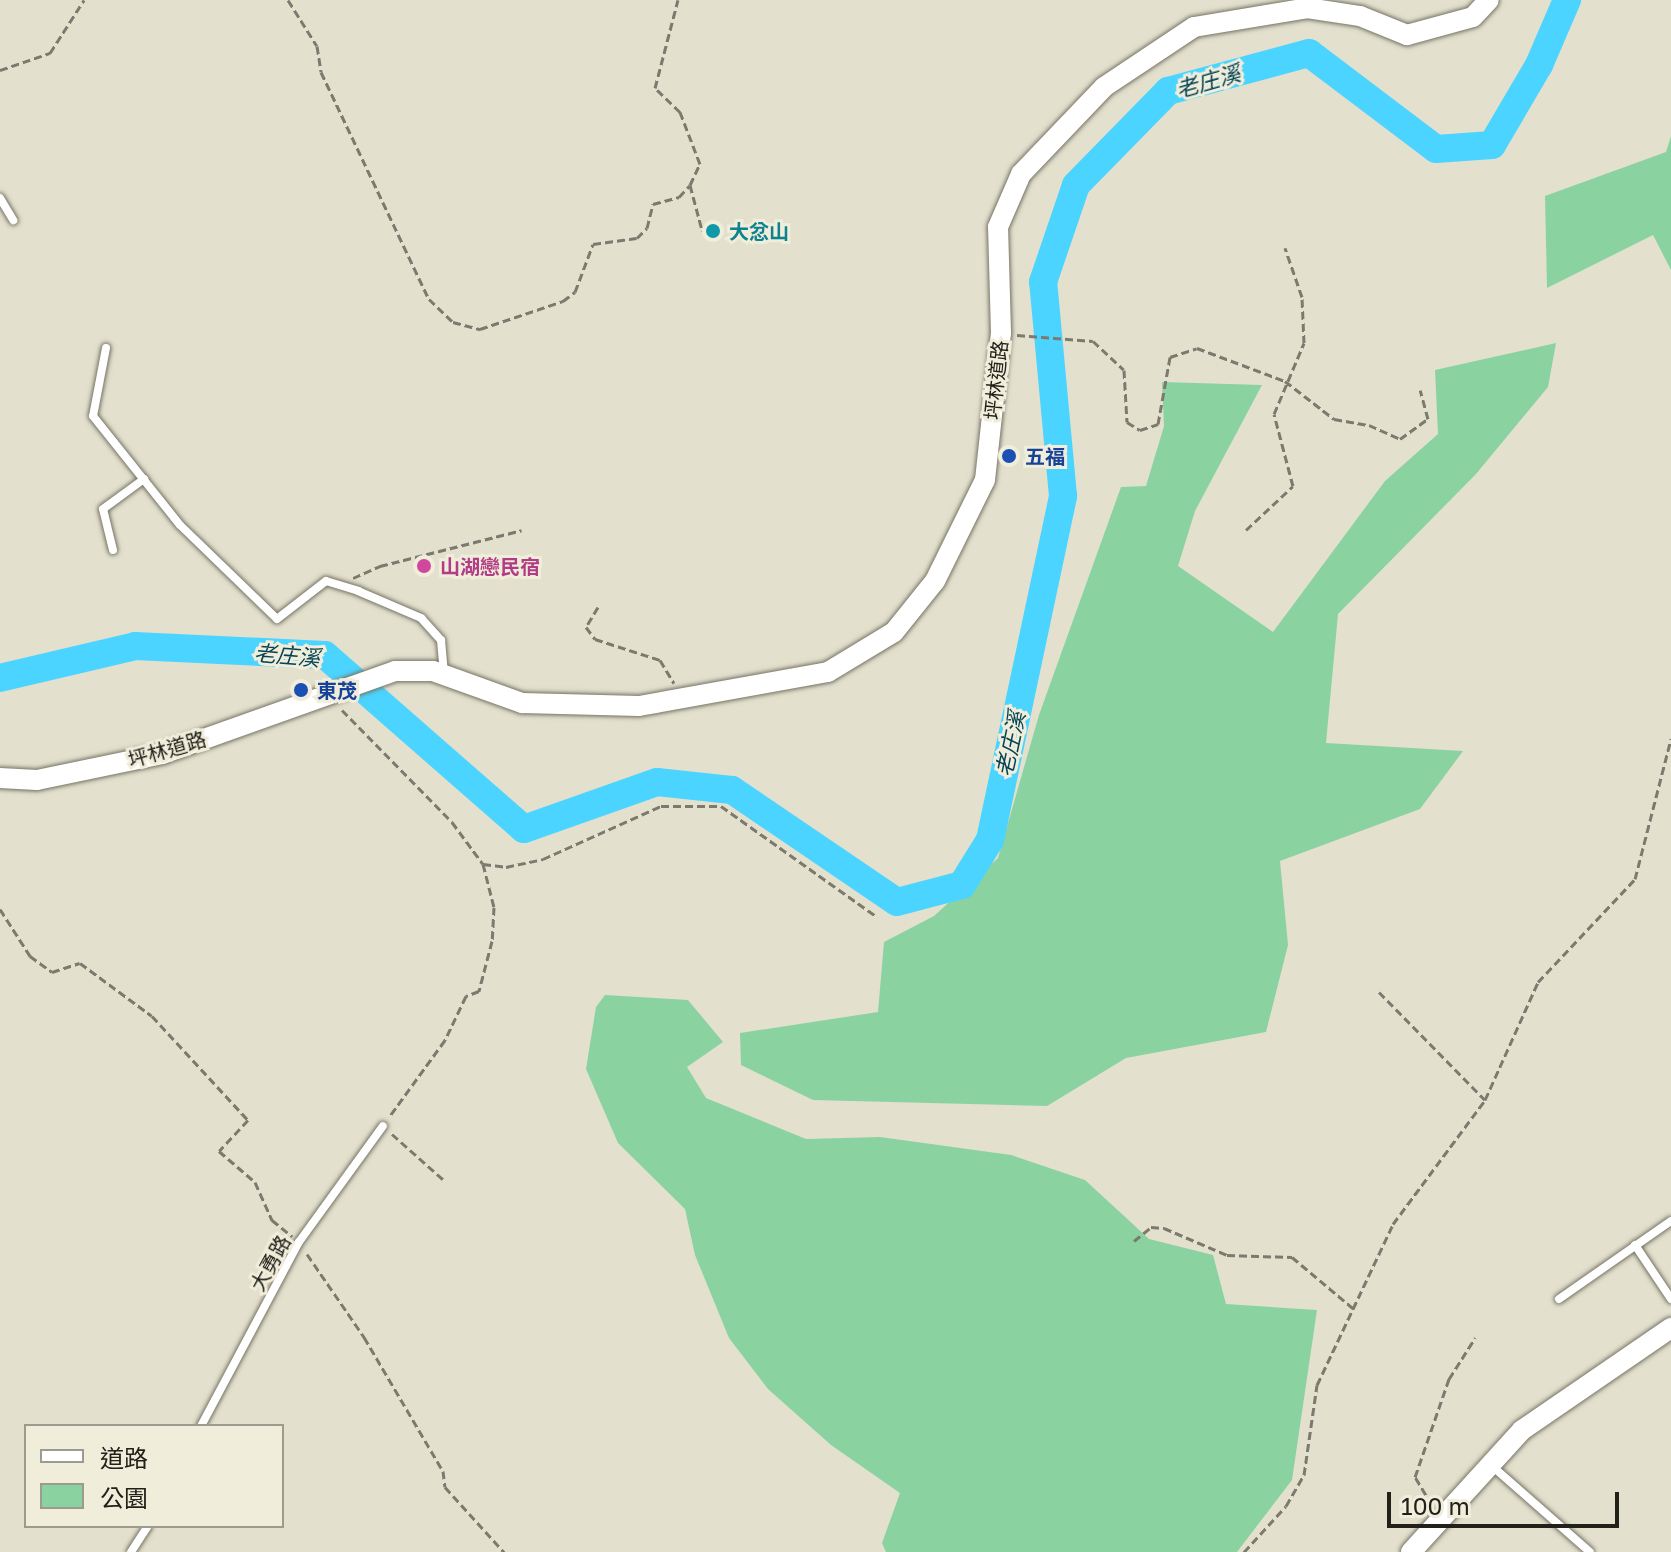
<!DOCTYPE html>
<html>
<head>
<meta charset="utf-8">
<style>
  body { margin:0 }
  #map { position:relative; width:1671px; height:1552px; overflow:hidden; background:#e3e0ce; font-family:"Golos Text","Noto Sans TC",sans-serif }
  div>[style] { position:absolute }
  .green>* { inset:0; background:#8bd2a1 }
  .river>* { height:28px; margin:-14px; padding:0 14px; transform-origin:14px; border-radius:14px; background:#4bd4ff }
  .path>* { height:3px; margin-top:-1.5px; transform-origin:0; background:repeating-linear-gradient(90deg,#7c7a6e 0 8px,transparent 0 12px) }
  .roads { filter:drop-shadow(0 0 2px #777464) drop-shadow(0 0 2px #777464) }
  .service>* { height:8px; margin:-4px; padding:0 4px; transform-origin:4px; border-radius:4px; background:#fff }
  .tertiary>* { height:20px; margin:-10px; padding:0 10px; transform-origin:10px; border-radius:10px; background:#fff }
  .dots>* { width:22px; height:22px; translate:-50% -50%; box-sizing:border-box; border:4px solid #f0eddb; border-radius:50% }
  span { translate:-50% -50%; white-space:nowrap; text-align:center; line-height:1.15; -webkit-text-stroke:6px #f0eddb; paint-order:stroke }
  .culture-label { font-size:20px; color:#0d838f; font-weight:700 }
  .left { translate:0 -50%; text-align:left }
  .street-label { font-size:20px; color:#212019 }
  .transit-label { font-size:20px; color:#164399; font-weight:700 }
  .hotel-label { font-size:20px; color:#b23c85; font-weight:700 }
  .water-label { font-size:22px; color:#044354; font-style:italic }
  .legend { position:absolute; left:24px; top:1424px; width:260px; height:104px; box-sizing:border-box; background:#f0eddb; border:2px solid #9d9b8d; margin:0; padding:10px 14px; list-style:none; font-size:24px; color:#212019 }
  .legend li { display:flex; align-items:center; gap:16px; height:40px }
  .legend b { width:40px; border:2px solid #9d9b8d }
  .scale { position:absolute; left:1387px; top:1492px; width:232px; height:36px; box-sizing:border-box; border:4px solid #212019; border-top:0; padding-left:10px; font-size:24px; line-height:28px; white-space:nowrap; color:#212019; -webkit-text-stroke:6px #f0eddb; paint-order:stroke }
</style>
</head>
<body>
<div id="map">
  <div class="green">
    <div style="clip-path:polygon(1671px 136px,1671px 270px,1653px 235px,1547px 288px,1545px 196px,1666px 152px)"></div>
    <div style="clip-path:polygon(1556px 343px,1548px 387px,1476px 474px,1338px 614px,1326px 743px,1463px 751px,1420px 809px,1280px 861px,1288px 945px,1266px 1032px,1126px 1058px,1047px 1106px,813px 1100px,741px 1065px,740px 1033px,878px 1012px,884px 942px,934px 916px,998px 858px,1039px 715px,1121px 487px,1146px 486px,1164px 426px,1162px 382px,1262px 385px,1195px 511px,1178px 566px,1273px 632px,1385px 481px,1438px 434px,1435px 370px)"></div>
    <div style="clip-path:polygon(605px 995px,688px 1000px,723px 1042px,687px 1067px,706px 1098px,806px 1139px,880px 1137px,1011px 1155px,1085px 1180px,1149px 1239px,1213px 1255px,1226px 1304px,1317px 1310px,1292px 1480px,1237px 1552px,886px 1552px,882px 1543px,900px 1493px,831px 1445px,768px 1389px,729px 1338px,695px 1255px,685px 1209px,618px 1143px,586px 1069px,596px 1007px)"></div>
  </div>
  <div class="river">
    <div style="left:0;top:678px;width:139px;rotate:-13.3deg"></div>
    <div style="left:135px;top:646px;width:190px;rotate:2.7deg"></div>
    <div style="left:325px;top:655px;width:264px;rotate:41.2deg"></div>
    <div style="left:524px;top:829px;width:141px;rotate:-19.5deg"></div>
    <div style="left:657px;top:782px;width:75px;rotate:6.1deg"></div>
    <div style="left:732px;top:790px;width:199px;rotate:34.2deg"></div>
    <div style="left:897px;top:902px;width:67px;rotate:-14.7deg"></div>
    <div style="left:962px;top:885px;width:53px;rotate:-58.1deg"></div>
    <div style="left:990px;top:840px;width:352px;rotate:-78deg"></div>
    <div style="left:1063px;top:496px;width:215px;rotate:-95.3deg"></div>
    <div style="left:1043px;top:282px;width:102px;rotate:-71.2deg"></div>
    <div style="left:1076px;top:185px;width:132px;rotate:-45.6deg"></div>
    <div style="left:1168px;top:91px;width:146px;rotate:-15.1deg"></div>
    <div style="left:1309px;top:53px;width:159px;rotate:37.1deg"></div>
    <div style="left:1436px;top:149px;width:56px;rotate:-4.1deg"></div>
    <div style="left:1492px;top:145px;width:93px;rotate:-59.6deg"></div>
    <div style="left:1539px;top:65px;width:71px;rotate:-66.7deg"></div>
  </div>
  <div class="path">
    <div style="left:288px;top:0;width:54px;rotate:57.8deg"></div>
    <div style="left:317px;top:46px;width:26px;rotate:81deg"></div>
    <div style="left:321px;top:72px;width:251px;rotate:64.6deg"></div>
    <div style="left:429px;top:299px;width:33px;rotate:44deg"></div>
    <div style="left:453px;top:322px;width:28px;rotate:15deg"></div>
    <div style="left:480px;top:329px;width:88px;rotate:-18.6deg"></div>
    <div style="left:563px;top:301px;width:15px;rotate:-37deg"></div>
    <div style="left:575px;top:292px;width:51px;rotate:-69.4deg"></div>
    <div style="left:593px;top:244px;width:44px;rotate:-7.8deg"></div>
    <div style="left:637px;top:238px;width:14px;rotate:-45deg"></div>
    <div style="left:647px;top:228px;width:25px;rotate:-76deg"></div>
    <div style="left:653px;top:204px;width:27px;rotate:-15deg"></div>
    <div style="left:679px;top:197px;width:16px;rotate:-47deg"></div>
    <div style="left:690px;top:185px;width:23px;rotate:-65deg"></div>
    <div style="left:700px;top:164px;width:56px;rotate:-111deg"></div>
    <div style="left:680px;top:112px;width:35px;rotate:-136deg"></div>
    <div style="left:655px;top:88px;width:91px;rotate:-75.4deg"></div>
    <div style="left:0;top:70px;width:53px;rotate:-18.8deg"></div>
    <div style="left:50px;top:53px;width:63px;rotate:-57.3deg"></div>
    <div style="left:690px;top:185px;width:47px;rotate:75.1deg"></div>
    <div style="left:702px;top:230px;width:16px;rotate:27deg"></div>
    <div style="left:1017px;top:335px;width:76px;rotate:4.5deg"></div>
    <div style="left:1093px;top:341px;width:42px;rotate:43.1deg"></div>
    <div style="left:1124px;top:370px;width:52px;rotate:86.7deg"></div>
    <div style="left:1127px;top:422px;width:15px;rotate:32deg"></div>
    <div style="left:1140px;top:430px;width:19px;rotate:-18deg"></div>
    <div style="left:1158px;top:424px;width:68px;rotate:-79.8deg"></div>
    <div style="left:1170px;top:357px;width:28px;rotate:-18deg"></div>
    <div style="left:1197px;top:348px;width:94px;rotate:20.6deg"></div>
    <div style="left:1285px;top:381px;width:62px;rotate:37.8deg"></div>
    <div style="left:1334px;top:419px;width:36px;rotate:10deg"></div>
    <div style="left:1369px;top:425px;width:34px;rotate:24deg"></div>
    <div style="left:1400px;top:439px;width:34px;rotate:-36deg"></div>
    <div style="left:1428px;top:419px;width:30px;rotate:-105deg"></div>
    <div style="left:1246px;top:530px;width:64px;rotate:-43.1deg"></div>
    <div style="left:1293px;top:486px;width:74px;rotate:-104.8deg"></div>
    <div style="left:1274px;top:414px;width:77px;rotate:-67.1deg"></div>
    <div style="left:1304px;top:343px;width:46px;rotate:-92.5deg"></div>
    <div style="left:1302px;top:297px;width:52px;rotate:-109.1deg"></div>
    <div style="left:353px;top:578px;width:30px;rotate:-24deg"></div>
    <div style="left:380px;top:566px;width:146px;rotate:-14.2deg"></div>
    <div style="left:598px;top:607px;width:23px;rotate:121deg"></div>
    <div style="left:586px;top:627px;width:15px;rotate:53deg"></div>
    <div style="left:595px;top:639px;width:68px;rotate:17.9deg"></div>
    <div style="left:660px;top:660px;width:27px;rotate:59deg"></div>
    <div style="left:342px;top:710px;width:157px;rotate:45.5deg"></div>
    <div style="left:452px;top:822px;width:52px;rotate:53.6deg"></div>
    <div style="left:483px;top:864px;width:44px;rotate:75.7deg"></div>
    <div style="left:494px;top:907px;width:34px;rotate:93deg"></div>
    <div style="left:492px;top:941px;width:52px;rotate:104.6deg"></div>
    <div style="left:479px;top:991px;width:14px;rotate:159deg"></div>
    <div style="left:466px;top:996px;width:49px;rotate:115.5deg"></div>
    <div style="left:445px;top:1040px;width:95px;rotate:126deg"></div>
    <div style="left:483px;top:864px;width:23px;rotate:7deg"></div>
    <div style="left:506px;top:867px;width:38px;rotate:-12deg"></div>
    <div style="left:543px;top:859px;width:129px;rotate:-24.2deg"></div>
    <div style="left:661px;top:806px;width:60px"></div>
    <div style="left:721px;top:806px;width:190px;rotate:35.4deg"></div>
    <div style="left:0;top:909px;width:56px;rotate:57.4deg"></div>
    <div style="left:30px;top:956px;width:27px;rotate:36deg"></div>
    <div style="left:52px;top:972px;width:29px;rotate:-18deg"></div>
    <div style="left:80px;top:963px;width:89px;rotate:36.4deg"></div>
    <div style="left:152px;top:1016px;width:142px;rotate:47.3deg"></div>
    <div style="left:248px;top:1120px;width:42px;rotate:133.1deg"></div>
    <div style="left:219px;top:1151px;width:48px;rotate:40.7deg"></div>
    <div style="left:255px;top:1182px;width:42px;rotate:65.9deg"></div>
    <div style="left:272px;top:1220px;width:26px;rotate:39deg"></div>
    <div style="left:1379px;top:992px;width:151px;rotate:45.5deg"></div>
    <div style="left:392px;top:1134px;width:72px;rotate:41.6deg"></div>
    <div style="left:1134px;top:1241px;width:22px;rotate:-39deg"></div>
    <div style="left:1151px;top:1227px;width:13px;rotate:4deg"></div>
    <div style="left:1164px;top:1228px;width:69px;rotate:23.2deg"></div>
    <div style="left:1227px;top:1255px;width:65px;rotate:1.8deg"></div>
    <div style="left:1292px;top:1257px;width:81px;rotate:40deg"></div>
    <div style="left:307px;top:1254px;width:101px;rotate:55.5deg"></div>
    <div style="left:364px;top:1337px;width:156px;rotate:59.5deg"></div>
    <div style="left:443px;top:1471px;width:16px;rotate:83deg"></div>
    <div style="left:445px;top:1487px;width:88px;rotate:47.8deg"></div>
    <div style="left:1432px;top:1505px;width:33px;rotate:-121deg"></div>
    <div style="left:1415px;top:1477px;width:104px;rotate:-70.9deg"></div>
    <div style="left:1449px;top:1379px;width:49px;rotate:-57.6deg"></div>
    <div style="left:1244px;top:1552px;width:62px;rotate:-47.6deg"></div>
    <div style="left:1286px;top:1506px;width:36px;rotate:-60deg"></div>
    <div style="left:1304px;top:1475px;width:91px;rotate:-81.8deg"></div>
    <div style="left:1317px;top:1385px;width:178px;rotate:-64.7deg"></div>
    <div style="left:1393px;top:1224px;width:154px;rotate:-53.4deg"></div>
    <div style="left:1485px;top:1100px;width:129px;rotate:-65.8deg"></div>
    <div style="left:1538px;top:982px;width:141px;rotate:-46.7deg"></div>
    <div style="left:1635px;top:879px;width:145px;rotate:-75.6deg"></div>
  </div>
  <div class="roads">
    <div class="service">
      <div style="left:0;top:198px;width:26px;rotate:59deg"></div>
      <div style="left:106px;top:348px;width:69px;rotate:100.8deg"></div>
      <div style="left:93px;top:416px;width:139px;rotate:51.4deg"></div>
      <div style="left:180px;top:525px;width:135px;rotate:44.1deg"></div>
      <div style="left:277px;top:619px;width:62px;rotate:-37.8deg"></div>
      <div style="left:326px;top:581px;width:34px;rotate:17deg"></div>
      <div style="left:358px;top:591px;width:69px;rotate:23.2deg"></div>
      <div style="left:421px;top:618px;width:30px;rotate:48deg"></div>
      <div style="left:441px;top:640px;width:34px;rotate:85deg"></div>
      <div style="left:113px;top:550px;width:42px;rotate:-103.7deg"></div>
      <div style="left:103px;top:509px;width:51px;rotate:-36.2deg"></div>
      <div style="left:1635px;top:1245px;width:65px;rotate:56.3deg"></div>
      <div style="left:1559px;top:1299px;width:136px;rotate:-34.9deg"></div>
      <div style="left:201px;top:1426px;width:208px;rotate:-62deg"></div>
      <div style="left:299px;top:1242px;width:143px;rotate:-54.1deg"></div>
      <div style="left:1492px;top:1466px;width:130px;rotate:41.3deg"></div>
      <div style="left:131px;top:1552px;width:31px;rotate:-57deg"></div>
    </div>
    <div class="tertiary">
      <div style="left:0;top:778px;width:37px;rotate:3deg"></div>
      <div style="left:37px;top:780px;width:128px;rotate:-11.7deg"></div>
      <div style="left:162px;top:754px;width:247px;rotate:-19.6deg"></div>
      <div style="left:395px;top:671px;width:38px"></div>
      <div style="left:433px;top:671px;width:95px;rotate:19.8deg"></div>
      <div style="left:522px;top:703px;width:117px;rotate:1.5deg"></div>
      <div style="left:639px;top:706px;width:192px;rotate:-10.2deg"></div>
      <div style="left:828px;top:672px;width:77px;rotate:-31.2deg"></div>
      <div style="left:894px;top:632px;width:65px;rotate:-51.2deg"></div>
      <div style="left:935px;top:581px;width:113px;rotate:-63.7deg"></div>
      <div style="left:985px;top:480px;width:148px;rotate:-83.8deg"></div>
      <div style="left:1001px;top:333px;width:106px;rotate:-91.6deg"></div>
      <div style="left:998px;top:227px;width:58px;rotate:-66.5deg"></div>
      <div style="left:1021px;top:174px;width:120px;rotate:-46.3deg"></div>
      <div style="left:1104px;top:87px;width:108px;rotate:-33.7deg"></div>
      <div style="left:1194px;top:27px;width:115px;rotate:-9.5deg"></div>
      <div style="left:1307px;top:8px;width:54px;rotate:8.6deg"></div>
      <div style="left:1360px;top:16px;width:51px;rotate:22deg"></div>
      <div style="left:1407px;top:35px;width:68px;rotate:-15.3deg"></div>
      <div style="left:1473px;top:17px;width:23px;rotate:-47deg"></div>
      <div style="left:1411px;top:1552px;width:165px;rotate:-47.7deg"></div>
      <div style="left:1522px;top:1430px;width:181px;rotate:-34.4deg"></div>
    </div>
  </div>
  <div class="dots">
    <div style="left:713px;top:231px;background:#0f9aa8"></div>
    <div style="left:1009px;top:456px;background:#1a4fb4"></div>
    <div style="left:424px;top:566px;background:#d1479c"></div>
    <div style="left:301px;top:690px;background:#1a4fb4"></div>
  </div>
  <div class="culture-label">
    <span class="left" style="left:729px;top:231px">大忿山</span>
  </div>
  <div class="street-label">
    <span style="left:996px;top:380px;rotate:-84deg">坪林道路</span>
    <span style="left:167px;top:749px;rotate:-16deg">坪林道路</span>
    <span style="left:270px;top:1263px;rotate:-61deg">大勇路</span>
  </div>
  <div class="transit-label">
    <span class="left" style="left:1025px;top:456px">五福</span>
    <span class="left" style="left:317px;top:690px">東茂</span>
  </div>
  <div class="hotel-label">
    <span class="left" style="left:440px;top:566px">山湖戀民宿</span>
  </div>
  <div class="water-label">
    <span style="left:1208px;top:81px;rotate:-16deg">老庄溪</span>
    <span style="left:287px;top:655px;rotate:5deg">老庄溪</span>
    <span style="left:1010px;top:744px;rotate:-78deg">老庄溪</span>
  </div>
  <ul class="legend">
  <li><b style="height:10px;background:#fff"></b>道路</li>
  <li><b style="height:22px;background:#8bd2a1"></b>公園</li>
  </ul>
  <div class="scale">100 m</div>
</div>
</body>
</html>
